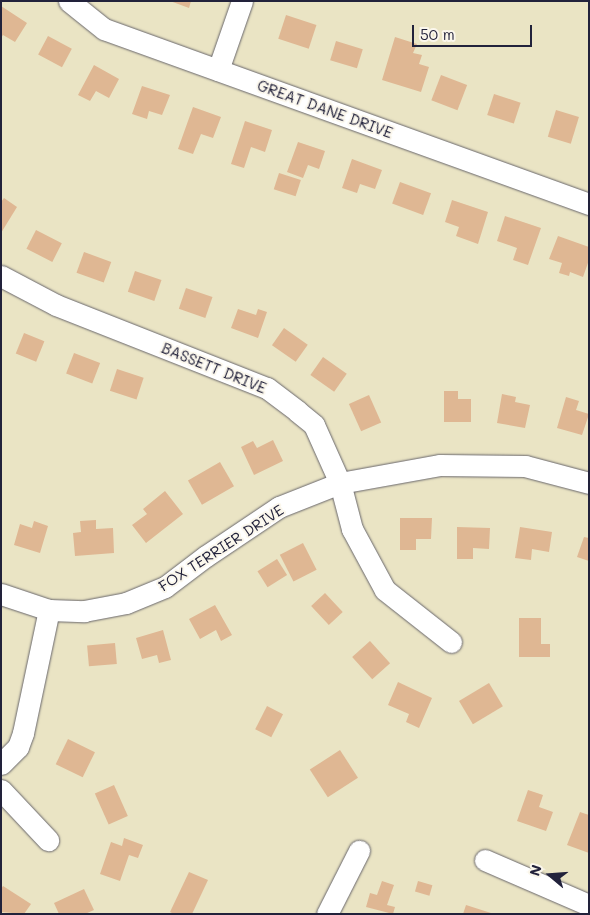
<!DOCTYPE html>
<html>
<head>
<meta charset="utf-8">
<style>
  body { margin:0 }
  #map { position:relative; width:590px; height:915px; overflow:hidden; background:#eae4c4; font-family:Mali,sans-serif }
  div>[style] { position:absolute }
  .building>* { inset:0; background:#dfb793; transform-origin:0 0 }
  .roads { filter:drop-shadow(0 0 1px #68666b) drop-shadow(0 0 1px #68666b) }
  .minor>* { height:21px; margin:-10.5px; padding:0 10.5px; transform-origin:10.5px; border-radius:10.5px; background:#fff }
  span { translate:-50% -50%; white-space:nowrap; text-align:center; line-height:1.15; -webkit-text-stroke:4px #fbf7ec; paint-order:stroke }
  .street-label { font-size:15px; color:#22223b }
  .frame { position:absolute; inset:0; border:2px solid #22223b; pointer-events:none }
  .north { position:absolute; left:525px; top:850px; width:50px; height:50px; -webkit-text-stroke:4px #fbf7ec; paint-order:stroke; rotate:288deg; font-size:14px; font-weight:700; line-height:20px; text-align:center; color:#22223b }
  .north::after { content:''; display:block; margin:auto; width:18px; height:22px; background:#22223b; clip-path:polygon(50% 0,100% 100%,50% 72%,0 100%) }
  .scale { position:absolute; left:412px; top:25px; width:120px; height:22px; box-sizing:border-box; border:2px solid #22223b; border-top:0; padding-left:6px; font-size:15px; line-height:18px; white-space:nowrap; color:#22223b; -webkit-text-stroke:4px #fbf7ec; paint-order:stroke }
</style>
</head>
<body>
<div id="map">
  <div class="building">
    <div style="clip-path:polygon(170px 1px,191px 1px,189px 8px)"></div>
    <div style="clip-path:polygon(1px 6px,27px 23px,15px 42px,3px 35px,1px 38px)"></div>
    <div style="left:286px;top:15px;width:32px;height:25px;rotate:18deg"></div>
    <div style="left:48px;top:36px;width:27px;height:21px;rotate:28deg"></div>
    <div style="clip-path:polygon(395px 37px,417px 44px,413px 53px,422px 55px,419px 64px,429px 67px,421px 92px,382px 80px)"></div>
    <div style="left:336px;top:41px;width:28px;height:20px;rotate:17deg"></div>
    <div style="clip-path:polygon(94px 65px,119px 79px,109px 98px,96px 91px,90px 101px,78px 95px)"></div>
    <div style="left:441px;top:75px;width:28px;height:27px;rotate:21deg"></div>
    <div style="clip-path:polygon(142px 86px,170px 95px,162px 115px,149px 111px,147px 119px,132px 114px)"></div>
    <div style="left:494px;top:94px;width:28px;height:22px;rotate:18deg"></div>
    <div style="clip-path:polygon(193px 107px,221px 117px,213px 138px,201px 134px,193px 154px,178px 149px)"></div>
    <div style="left:556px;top:110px;width:24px;height:28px;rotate:17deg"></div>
    <div style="clip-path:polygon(245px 121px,272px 130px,265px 152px,251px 147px,244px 168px,231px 164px)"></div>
    <div style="clip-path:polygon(298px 142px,325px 151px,319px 169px,308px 165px,303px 178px,287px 172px)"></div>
    <div style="clip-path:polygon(352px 159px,382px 170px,375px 189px,360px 184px,357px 193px,342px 188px)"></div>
    <div style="left:279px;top:173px;width:23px;height:17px;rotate:18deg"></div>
    <div style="left:400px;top:182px;width:33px;height:23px;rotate:20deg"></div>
    <div style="clip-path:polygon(4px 198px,17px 207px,1px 233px,1px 202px)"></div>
    <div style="clip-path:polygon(452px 200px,488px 212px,478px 244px,456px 236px,459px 227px,445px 222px)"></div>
    <div style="clip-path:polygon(505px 216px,541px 228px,528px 265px,513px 260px,517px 248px,497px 241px)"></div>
    <div style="left:36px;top:230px;width:29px;height:21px;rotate:27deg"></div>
    <div style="clip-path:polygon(558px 236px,589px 247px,589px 260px,583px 277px,570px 272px,569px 276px,559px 273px,562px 263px,549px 259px)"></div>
    <div style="left:84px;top:252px;width:29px;height:22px;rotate:20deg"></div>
    <div style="left:135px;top:271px;width:28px;height:22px;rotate:19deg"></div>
    <div style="left:186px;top:288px;width:28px;height:22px;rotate:19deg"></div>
    <div style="clip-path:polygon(238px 309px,256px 315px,258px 309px,267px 312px,258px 338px,231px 328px)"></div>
    <div style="left:284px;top:328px;width:29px;height:21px;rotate:35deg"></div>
    <div style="left:24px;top:333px;width:22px;height:22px;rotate:22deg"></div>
    <div style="left:74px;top:353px;width:28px;height:22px;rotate:21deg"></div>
    <div style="left:323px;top:357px;width:29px;height:22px;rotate:35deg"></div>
    <div style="left:117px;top:369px;width:28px;height:23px;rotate:18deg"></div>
    <div style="clip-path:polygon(444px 391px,458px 391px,458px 399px,471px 399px,471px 422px,444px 422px)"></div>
    <div style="clip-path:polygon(502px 394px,516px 397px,515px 402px,530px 405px,525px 428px,497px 423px)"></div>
    <div style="left:369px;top:395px;width:30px;height:22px;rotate:66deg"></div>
    <div style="clip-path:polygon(566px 397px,579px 401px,576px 410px,589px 414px,582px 435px,557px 428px)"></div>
    <div style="clip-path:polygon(273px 440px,283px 461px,254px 475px,241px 447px,253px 441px,257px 448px)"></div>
    <div style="left:220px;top:462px;width:28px;height:37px;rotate:60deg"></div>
    <div style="clip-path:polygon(165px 491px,183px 514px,146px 543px,132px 525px,147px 514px,143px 509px)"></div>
    <div style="clip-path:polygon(400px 518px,432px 518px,431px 539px,416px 539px,416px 550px,400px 550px)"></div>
    <div style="clip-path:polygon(96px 520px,96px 529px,113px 528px,114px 553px,75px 556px,73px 533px,81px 532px,80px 521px)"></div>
    <div style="clip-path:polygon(34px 521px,48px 526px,40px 553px,14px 545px,20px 524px,32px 528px)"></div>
    <div style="clip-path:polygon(457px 527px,490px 528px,489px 549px,473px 548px,473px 559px,457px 559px)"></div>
    <div style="clip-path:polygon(520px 527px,552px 532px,549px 552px,532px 549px,531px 560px,515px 558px)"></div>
    <div style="clip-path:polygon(584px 537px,589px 538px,589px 561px,577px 557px)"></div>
    <div style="left:303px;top:543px;width:30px;height:26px;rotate:63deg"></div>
    <div style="left:277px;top:559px;width:19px;height:23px;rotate:58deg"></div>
    <div style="left:325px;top:593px;width:26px;height:19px;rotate:47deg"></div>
    <div style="clip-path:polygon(215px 605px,232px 635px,221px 641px,216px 630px,200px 639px,189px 619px)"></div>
    <div style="clip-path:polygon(519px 618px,541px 618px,541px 644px,550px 644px,550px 657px,519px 657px)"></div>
    <div style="clip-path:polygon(163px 630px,171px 660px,159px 663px,157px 655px,142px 659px,136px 638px)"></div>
    <div style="left:370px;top:641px;width:30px;height:24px;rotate:48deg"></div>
    <div style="left:115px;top:643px;width:21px;height:28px;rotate:85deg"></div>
    <div style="clip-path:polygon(398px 682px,432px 698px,419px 728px,406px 722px,409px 714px,388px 705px)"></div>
    <div style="left:489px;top:683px;width:27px;height:35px;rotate:59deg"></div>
    <div style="left:267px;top:706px;width:18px;height:26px;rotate:27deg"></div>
    <div style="left:68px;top:739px;width:30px;height:28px;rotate:26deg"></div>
    <div style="left:340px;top:750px;width:33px;height:36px;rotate:57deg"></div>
    <div style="left:114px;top:785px;width:34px;height:21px;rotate:66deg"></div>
    <div style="clip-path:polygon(528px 790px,543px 795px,539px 807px,553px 812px,546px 831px,517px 821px)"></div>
    <div style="clip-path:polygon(580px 812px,589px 815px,589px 853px,567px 845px)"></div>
    <div style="clip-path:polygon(124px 838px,143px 845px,138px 858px,129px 855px,120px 881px,100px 874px,111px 842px,122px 846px)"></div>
    <div style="clip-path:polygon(189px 872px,208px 880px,192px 914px,174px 914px,170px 912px)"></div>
    <div style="clip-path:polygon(382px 881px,394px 885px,387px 905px,395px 907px,393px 914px,366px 907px,370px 893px,377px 895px)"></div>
    <div style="left:418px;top:881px;width:15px;height:11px;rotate:16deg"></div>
    <div style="clip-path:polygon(3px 886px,31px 904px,24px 914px,1px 912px,1px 889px)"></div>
    <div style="clip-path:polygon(84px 889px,94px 910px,85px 914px,59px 914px,54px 903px)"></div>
    <div style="clip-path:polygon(466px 905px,491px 913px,491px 914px,463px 914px)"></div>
  </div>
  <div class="roads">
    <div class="minor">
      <div style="left:69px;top:1px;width:45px;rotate:38.7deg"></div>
      <div style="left:104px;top:29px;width:516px;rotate:19.84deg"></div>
      <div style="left:218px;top:70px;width:73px;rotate:-70.8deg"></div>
      <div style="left:1px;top:276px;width:62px;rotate:27.8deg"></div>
      <div style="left:56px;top:305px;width:227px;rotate:21.5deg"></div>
      <div style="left:267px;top:388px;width:38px;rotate:37deg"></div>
      <div style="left:297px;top:411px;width:22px;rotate:39deg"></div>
      <div style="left:314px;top:425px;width:64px;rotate:65.9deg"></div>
      <div style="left:340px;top:483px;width:48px;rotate:75.4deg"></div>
      <div style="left:352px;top:529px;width:69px;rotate:61.6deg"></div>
      <div style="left:385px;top:590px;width:84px;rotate:38.2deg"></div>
      <div style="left:1px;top:594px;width:51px;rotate:18.4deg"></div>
      <div style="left:49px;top:610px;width:35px;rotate:2deg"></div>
      <div style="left:84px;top:611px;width:43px;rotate:-10.8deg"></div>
      <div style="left:126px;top:603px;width:42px;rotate:-22.3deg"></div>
      <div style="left:165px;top:587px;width:51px;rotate:-37.1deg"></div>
      <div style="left:206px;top:556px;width:88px;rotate:-33.9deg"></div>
      <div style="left:279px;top:507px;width:66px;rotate:-21.5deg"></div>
      <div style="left:340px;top:483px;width:102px;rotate:-10.2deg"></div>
      <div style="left:440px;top:465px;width:85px;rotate:0.7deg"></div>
      <div style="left:525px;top:466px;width:66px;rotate:14.9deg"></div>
      <div style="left:1px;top:764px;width:24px;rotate:-45deg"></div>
      <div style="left:18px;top:747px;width:15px;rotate:-70deg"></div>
      <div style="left:23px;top:733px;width:126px;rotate:-78.1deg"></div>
      <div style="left:1px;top:790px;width:69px;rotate:46.8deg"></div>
      <div style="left:485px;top:860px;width:113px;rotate:23.4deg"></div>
      <div style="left:327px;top:914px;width:71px;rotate:-63.1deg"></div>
    </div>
  </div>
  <div class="street-label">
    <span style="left:325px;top:109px;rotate:20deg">GREAT DANE DRIVE</span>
    <span style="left:214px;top:368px;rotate:22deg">BASSETT DRIVE</span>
    <span style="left:221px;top:548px;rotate:-33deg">FOX TERRIER DRIVE</span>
  </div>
  <div class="frame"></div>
  <div class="north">N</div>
  <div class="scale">50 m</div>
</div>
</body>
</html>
